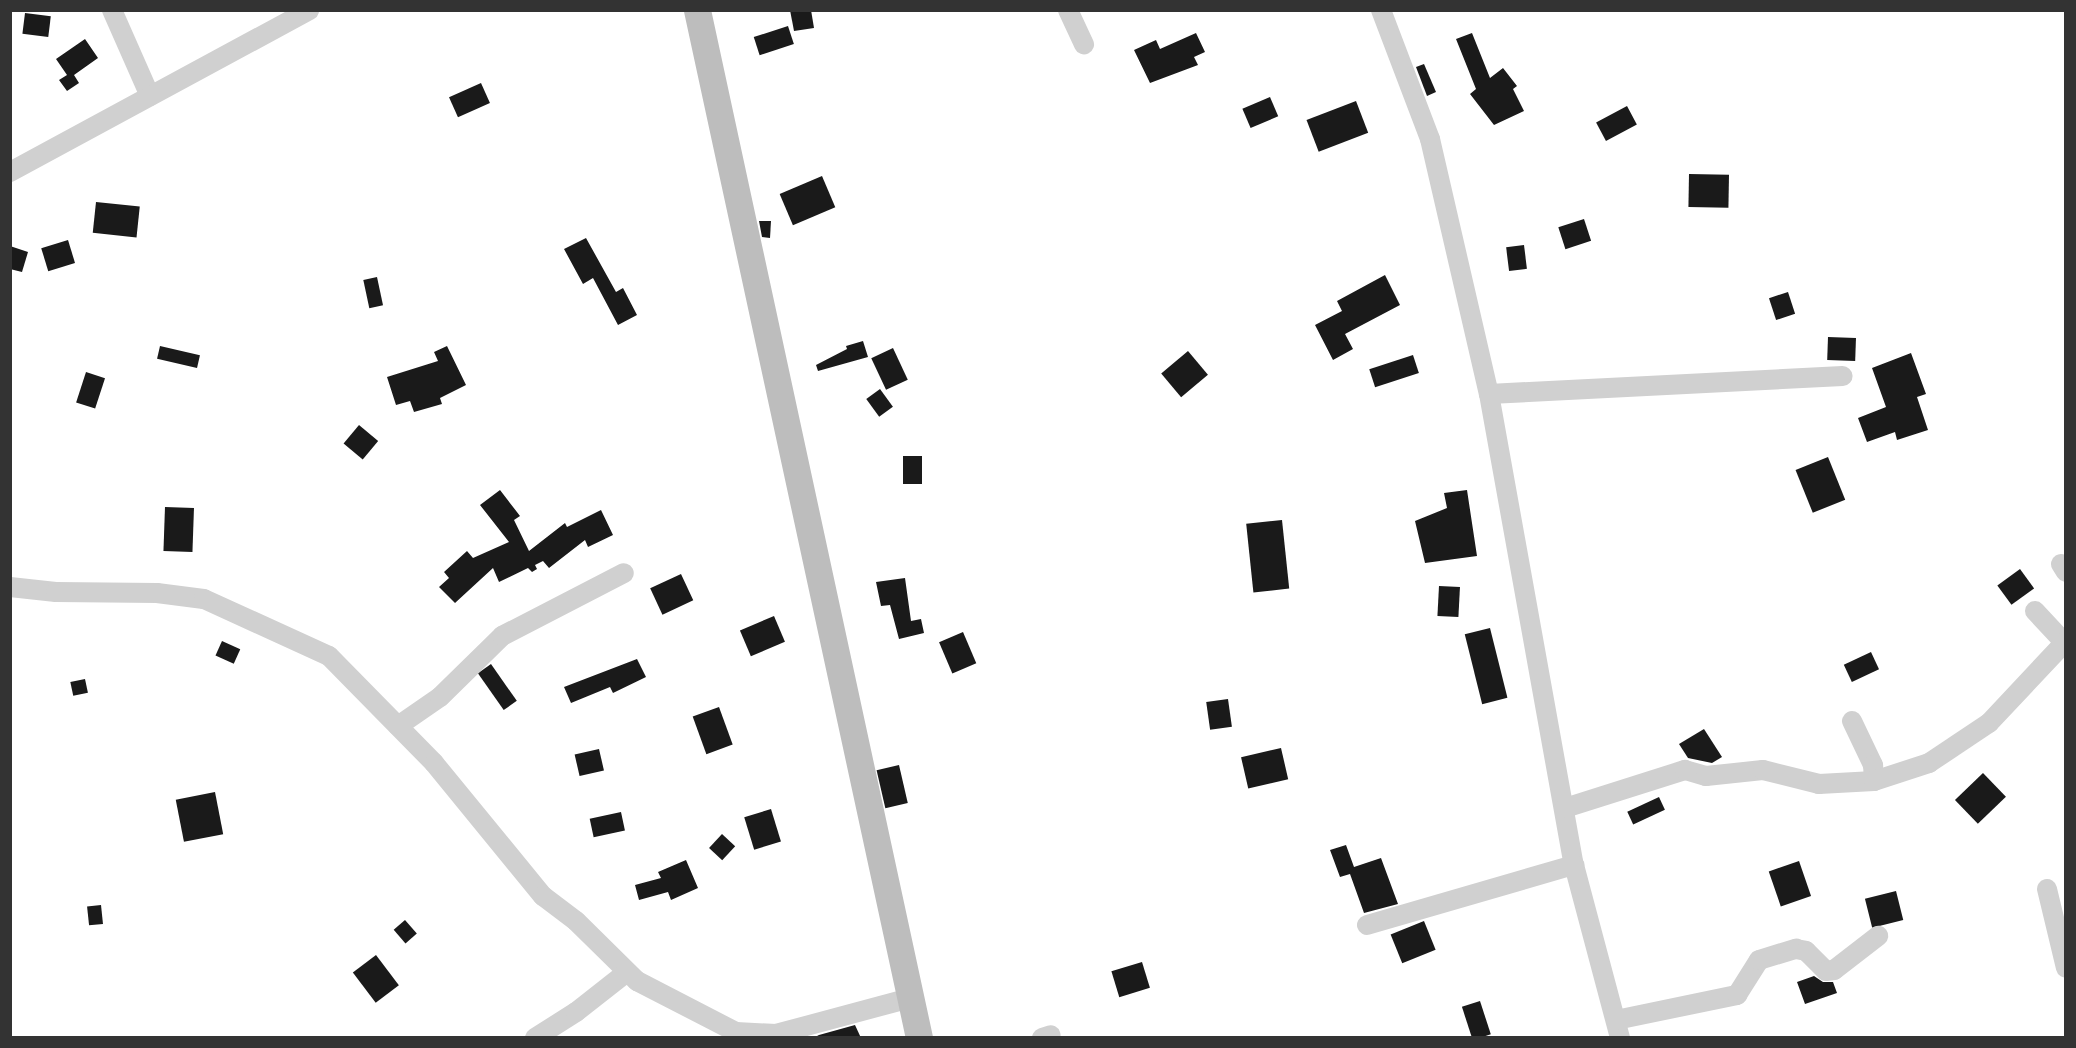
<!DOCTYPE html>
<html>
<head>
<meta charset="utf-8">
<style>
  body { margin:0 }
  #map { position:relative; width:2076px; height:1048px; overflow:hidden; background:#fff; font-family:"Varela Round",sans-serif }
  div>[style] { position:absolute }
  .building>* { inset:0; background:#1a1a1a; transform-origin:0 0 }
  .street>* { height:20px; margin:-10px; padding:0 10px; transform-origin:10px; border-radius:10px; background:#d0d0d0 }
  .secondary>* { height:27px; margin:-13.5px; padding:0 13.5px; transform-origin:13.5px; border-radius:13.5px; background:#bdbdbd }
  span { translate:-50% -50%; white-space:nowrap; text-align:center; line-height:1.15; -webkit-text-stroke:6px #fff; paint-order:stroke }
  .frame { position:absolute; inset:0; border:12px solid #333; pointer-events:none }
</style>
</head>
<body>
<div id="map">
  <div class="building">
    <div style="clip-path:polygon(790px 10px,811px 10px,814px 28px,794px 31px)"></div>
    <div style="left:25px;top:13px;width:26px;height:21px;rotate:7deg"></div>
    <div style="left:788px;top:26px;width:19px;height:36px;rotate:72deg"></div>
    <div style="clip-path:polygon(1196px 33px,1205px 52px,1194px 57px,1198px 65px,1150px 83px,1134px 50px,1156px 40px,1160px 49px)"></div>
    <div style="clip-path:polygon(1472px 33px,1490px 78px,1503px 68px,1517px 86px,1513px 89px,1524px 111px,1494px 125px,1470px 94px,1476px 89px,1456px 39px)"></div>
    <div style="clip-path:polygon(85px 39px,98px 58px,74px 75px,79px 83px,67px 91px,59px 80px,67px 75px,56px 59px)"></div>
    <div style="clip-path:polygon(1424px 64px,1436px 92px,1427px 96px,1416px 67px)"></div>
    <div style="left:481px;top:83px;width:22px;height:35px;rotate:66deg"></div>
    <div style="left:1270px;top:97px;width:21px;height:30px;rotate:67deg"></div>
    <div style="left:1356px;top:101px;width:34px;height:53px;rotate:69deg"></div>
    <div style="left:1627px;top:106px;width:21px;height:35px;rotate:62deg"></div>
    <div style="left:1689px;top:174px;width:40px;height:33px;rotate:1deg"></div>
    <div style="left:822px;top:176px;width:34px;height:46px;rotate:67deg"></div>
    <div style="left:96px;top:202px;width:44px;height:31px;rotate:6deg"></div>
    <div style="left:1584px;top:219px;width:23px;height:27px;rotate:72deg"></div>
    <div style="clip-path:polygon(759px 221px,771px 221px,770px 238px,762px 237px)"></div>
    <div style="clip-path:polygon(586px 238px,616px 292px,623px 288px,637px 315px,618px 325px,593px 278px,583px 284px,564px 249px)"></div>
    <div style="left:68px;top:240px;width:24px;height:28px;rotate:73deg"></div>
    <div style="left:1524px;top:245px;width:24px;height:18px;rotate:83deg"></div>
    <div style="clip-path:polygon(10px 246px,28px 252px,22px 272px,10px 269px)"></div>
    <div style="clip-path:polygon(1385px 275px,1400px 305px,1345px 334px,1353px 349px,1333px 360px,1315px 325px,1342px 311px,1337px 301px)"></div>
    <div style="left:377px;top:277px;width:29px;height:14px;rotate:78deg"></div>
    <div style="left:1788px;top:292px;width:23px;height:20px;rotate:72deg"></div>
    <div style="left:1828px;top:337px;width:28px;height:23px;rotate:2deg"></div>
    <div style="clip-path:polygon(863px 341px,868px 357px,818px 371px,816px 365px,847px 349px,846px 346px)"></div>
    <div style="left:160px;top:346px;width:41px;height:13px;rotate:13deg"></div>
    <div style="clip-path:polygon(447px 346px,466px 385px,440px 398px,442px 404px,414px 412px,410px 401px,396px 405px,387px 377px,438px 361px,434px 352px)"></div>
    <div style="left:893px;top:348px;width:35px;height:24px;rotate:65deg"></div>
    <div style="left:1188px;top:351px;width:31px;height:35px;rotate:50deg"></div>
    <div style="clip-path:polygon(1911px 353px,1926px 394px,1917px 397px,1928px 430px,1897px 440px,1895px 432px,1867px 442px,1858px 418px,1886px 407px,1872px 368px)"></div>
    <div style="left:1413px;top:355px;width:19px;height:46px;rotate:72deg"></div>
    <div style="left:86px;top:372px;width:20px;height:32px;rotate:18deg"></div>
    <div style="left:880px;top:389px;width:22px;height:17px;rotate:54deg"></div>
    <div style="left:359px;top:425px;width:25px;height:24px;rotate:40deg"></div>
    <div style="left:903px;top:456px;width:19px;height:28px"></div>
    <div style="left:1828px;top:457px;width:46px;height:35px;rotate:68deg"></div>
    <div style="clip-path:polygon(500px 490px,520px 516px,514px 520px,529px 551px,565px 523px,567px 527px,601px 510px,613px 535px,588px 547px,585px 540px,549px 568px,543px 561px,535px 565px,537px 569px,532px 572px,528px 568px,499px 582px,493px 568px,455px 603px,439px 587px,449px 578px,444px 572px,467px 551px,473px 558px,509px 542px,480px 505px)"></div>
    <div style="clip-path:polygon(1467px 490px,1477px 556px,1425px 563px,1415px 521px,1447px 508px,1444px 493px)"></div>
    <div style="left:165px;top:507px;width:29px;height:44px;rotate:2deg"></div>
    <div style="left:1282px;top:520px;width:69px;height:36px;rotate:84deg"></div>
    <div style="left:2020px;top:569px;width:24px;height:28px;rotate:54deg"></div>
    <div style="left:681px;top:574px;width:29px;height:34px;rotate:65deg"></div>
    <div style="clip-path:polygon(905px 578px,911px 621px,921px 619px,924px 633px,899px 639px,890px 605px,881px 606px,876px 582px)"></div>
    <div style="left:1439px;top:586px;width:21px;height:30px;rotate:3deg"></div>
    <div style="left:774px;top:616px;width:28px;height:37px;rotate:67deg"></div>
    <div style="left:1490px;top:628px;width:72px;height:26px;rotate:76deg"></div>
    <div style="left:963px;top:632px;width:34px;height:26px;rotate:67deg"></div>
    <div style="left:222px;top:641px;width:20px;height:16px;rotate:24deg"></div>
    <div style="left:1871px;top:652px;width:19px;height:30px;rotate:65deg"></div>
    <div style="clip-path:polygon(637px 659px,646px 677px,613px 693px,610px 687px,571px 703px,564px 687px)"></div>
    <div style="left:491px;top:664px;width:45px;height:16px;rotate:55deg"></div>
    <div style="left:85px;top:679px;width:14px;height:15px;rotate:78deg"></div>
    <div style="left:1228px;top:699px;width:28px;height:22px;rotate:82deg"></div>
    <div style="left:719px;top:707px;width:40px;height:28px;rotate:70deg"></div>
    <div style="clip-path:polygon(1704px 729px,1722px 757px,1712px 763px,1688px 758px,1679px 744px)"></div>
    <div style="left:1281px;top:748px;width:32px;height:41px;rotate:77deg"></div>
    <div style="left:599px;top:749px;width:22px;height:25px;rotate:77deg"></div>
    <div style="left:899px;top:765px;width:39px;height:23px;rotate:77deg"></div>
    <div style="left:1983px;top:773px;width:33px;height:39px;rotate:46deg"></div>
    <div style="left:215px;top:792px;width:43px;height:40px;rotate:79deg"></div>
    <div style="left:1659px;top:797px;width:14px;height:35px;rotate:65deg"></div>
    <div style="left:771px;top:809px;width:34px;height:28px;rotate:73deg"></div>
    <div style="left:621px;top:812px;width:19px;height:32px;rotate:78deg"></div>
    <div style="left:722px;top:834px;width:18px;height:19px;rotate:43deg"></div>
    <div style="clip-path:polygon(1346px 845px,1354px 867px,1381px 858px,1398px 904px,1364px 913px,1350px 874px,1340px 877px,1330px 850px)"></div>
    <div style="clip-path:polygon(686px 860px,698px 888px,671px 900px,668px 892px,639px 900px,635px 885px,661px 878px,658px 872px)"></div>
    <div style="left:1799px;top:861px;width:37px;height:32px;rotate:71deg"></div>
    <div style="left:1896px;top:891px;width:30px;height:32px;rotate:76deg"></div>
    <div style="left:101px;top:905px;width:19px;height:14px;rotate:84deg"></div>
    <div style="left:405px;top:920px;width:18px;height:15px;rotate:49deg"></div>
    <div style="left:1424px;top:921px;width:31px;height:36px;rotate:68deg"></div>
    <div style="left:376px;top:955px;width:38px;height:29px;rotate:53deg"></div>
    <div style="left:1142px;top:962px;width:27px;height:32px;rotate:73deg"></div>
    <div style="clip-path:polygon(1814px 976px,1823px 982px,1833px 982px,1837px 993px,1805px 1004px,1797px 982px)"></div>
    <div style="left:1480px;top:1001px;width:35px;height:19px;rotate:72deg"></div>
    <div style="clip-path:polygon(855px 1025px,861px 1038px,813px 1038px,819px 1035px)"></div>
  </div>
  <div class="street">
    <div style="left:112px;top:10px;width:94px;rotate:66.2deg"></div>
    <div style="left:1068px;top:10px;width:38px;rotate:65deg"></div>
    <div style="left:1381px;top:10px;width:138px;rotate:69.2deg"></div>
    <div style="left:1430px;top:139px;width:262px;rotate:77deg"></div>
    <div style="left:1489px;top:394px;width:479px;rotate:79.8deg"></div>
    <div style="left:1574px;top:865px;width:179px;rotate:75.1deg"></div>
    <div style="left:10px;top:172px;width:340px;rotate:-28.4deg"></div>
    <div style="left:1489px;top:394px;width:354px;rotate:-2.9deg"></div>
    <div style="left:2061px;top:564px;width:9px;rotate:58deg"></div>
    <div style="left:10px;top:587px;width:46px;rotate:6.2deg"></div>
    <div style="left:56px;top:592px;width:101px;rotate:0.6deg"></div>
    <div style="left:157px;top:593px;width:47px;rotate:7.3deg"></div>
    <div style="left:204px;top:599px;width:137px;rotate:24.5deg"></div>
    <div style="left:329px;top:656px;width:150px;rotate:45.5deg"></div>
    <div style="left:434px;top:763px;width:172px;rotate:50.7deg"></div>
    <div style="left:543px;top:896px;width:41px;rotate:37.1deg"></div>
    <div style="left:576px;top:921px;width:86px;rotate:44.5deg"></div>
    <div style="left:637px;top:981px;width:111px;rotate:27.3deg"></div>
    <div style="left:736px;top:1032px;width:40px;rotate:2.9deg"></div>
    <div style="left:776px;top:1034px;width:139px;rotate:-15deg"></div>
    <div style="left:2035px;top:611px;width:40px;rotate:47deg"></div>
    <div style="left:1852px;top:721px;width:49px;rotate:64.5deg"></div>
    <div style="left:1873px;top:765px;width:16px;rotate:86deg"></div>
    <div style="left:398px;top:726px;width:51px;rotate:-34.6deg"></div>
    <div style="left:440px;top:697px;width:87px;rotate:-44.5deg"></div>
    <div style="left:502px;top:636px;width:137px;rotate:-27.3deg"></div>
    <div style="left:1565px;top:808px;width:126px;rotate:-17.6deg"></div>
    <div style="left:1685px;top:770px;width:22px;rotate:16deg"></div>
    <div style="left:1706px;top:776px;width:57px;rotate:-6deg"></div>
    <div style="left:1763px;top:770px;width:58px;rotate:14deg"></div>
    <div style="left:1819px;top:784px;width:55px;rotate:-3.1deg"></div>
    <div style="left:1874px;top:781px;width:58px;rotate:-18.1deg"></div>
    <div style="left:1929px;top:763px;width:72px;rotate:-33.7deg"></div>
    <div style="left:1989px;top:723px;width:112px;rotate:-46.8deg"></div>
    <div style="left:2047px;top:889px;width:81px;rotate:76.5deg"></div>
    <div style="left:1367px;top:925px;width:216px;rotate:-16.2deg"></div>
    <div style="left:1616px;top:1020px;width:124px;rotate:-11.7deg"></div>
    <div style="left:1737px;top:995px;width:41px;rotate:-57.8deg"></div>
    <div style="left:1759px;top:960px;width:39px;rotate:-17deg"></div>
    <div style="left:1796px;top:949px;width:10px;rotate:11deg"></div>
    <div style="left:1806px;top:951px;width:28px;rotate:45deg"></div>
    <div style="left:1826px;top:971px;width:8px;rotate:-7deg"></div>
    <div style="left:1834px;top:970px;width:56px;rotate:-37.7deg"></div>
    <div style="left:535px;top:1038px;width:49px;rotate:-32.4deg"></div>
    <div style="left:576px;top:1012px;width:65px;rotate:-38.1deg"></div>
    <div style="left:1042px;top:1038px;width:9px;rotate:-18deg"></div>
  </div>
  <div class="secondary">
    <div style="left:697px;top:10px;width:1052px;rotate:77.81deg"></div>
  </div>
  <div class="frame"></div>
</div>
</body>
</html>
